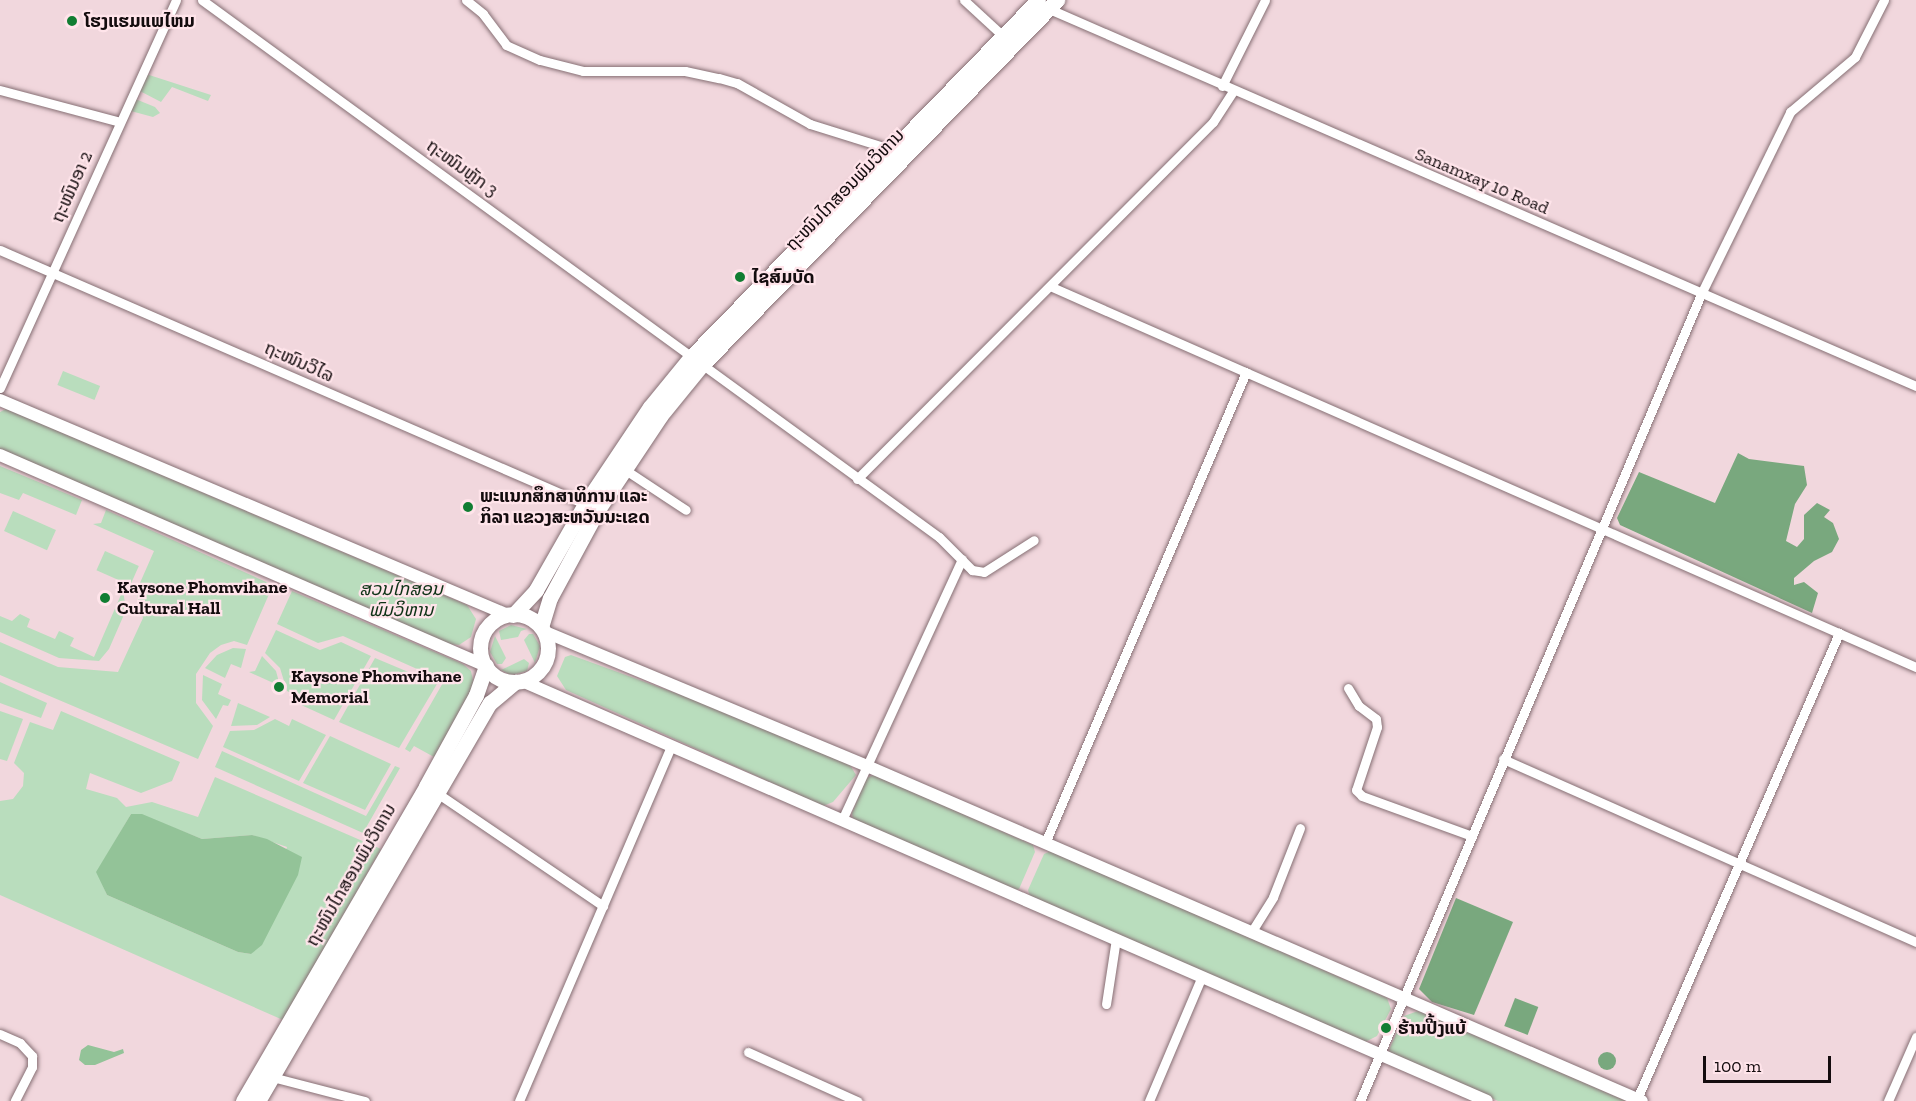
<!DOCTYPE html>
<html>
<head>
<meta charset="utf-8">
<style>
  body { margin:0 }
  #map { position:relative; width:1916px; height:1101px; overflow:hidden; background:#f1d7dd; font-family:"Zilla Slab","Noto Sans Lao",serif }
  div>[style] { position:absolute }
  .green>* { inset:0; background:#b9ddbd; transform-origin:0 0 }
  .forest>* { inset:0; background:#79a87e; transform-origin:0 0 }
  .round { border-radius:50% }
  .water>* { inset:0; background:#93c398 }
  .roads { filter:drop-shadow(0 0 2px #866f74) drop-shadow(0 0 2px #866f74) }
  .minor>* { height:9px; margin:-4.5px; padding:0 4.5px; transform-origin:4.5px; border-radius:4.5px; background:#fff }
  .tertiary>* { height:12px; margin:-6px; padding:0 6px; transform-origin:6px; border-radius:6px; background:#fff }
  .trunk>* { height:15px; margin:-7.5px; padding:0 7.5px; transform-origin:7.5px; border-radius:7.5px; background:#fff }
  .trunk>.ring { margin:-7.5px; padding:0; box-sizing:content-box; background:none; border:15px solid #fff; border-radius:50% }
  .dots>* { width:16px; height:16px; translate:-50% -50%; box-sizing:border-box; border:3px solid #ffe4ea; border-radius:50% }
  span { translate:-50% -50%; white-space:nowrap; text-align:center; line-height:1.15; -webkit-text-stroke:4.5px #ffe4ea; paint-order:stroke }
  .poi-label { font-size:18px; color:#140c0e; font-weight:700 }
  .left { translate:0 -50%; text-align:left }
  .street-label { font-size:18px; color:#140c0e }
  .park-label { font-size:18px; color:#0d3215; font-style:italic }
  .scale { position:absolute; left:1703px; top:1056px; width:128px; height:27px; box-sizing:border-box; border:3px solid #140c0e; border-top:0; padding-left:8px; font-size:18px; line-height:21px; white-space:nowrap; color:#140c0e; -webkit-text-stroke:4px #ffe4ea; paint-order:stroke }
</style>
</head>
<body>
<div id="map">
  <div class="green">
    <div style="clip-path:polygon(143px 73px,211px 95px,208px 101px,172px 87px,161px 102px,136px 89px)"></div>
    <div style="clip-path:polygon(133px 98px,155px 107px,160px 113px,153px 117px,127px 110px)"></div>
    <div style="left:63px;top:371px;width:40px;height:15px;rotate:22deg"></div>
    <div style="clip-path:polygon(6px 409px,467px 605px,476px 619px,471px 637px,459px 645px,448px 644px,0 451px,0 412px)"></div>
    <div style="clip-path:polygon(0 466px,82px 500px,76px 515px,23px 493px,19px 500px,0 493px)"></div>
    <div style="clip-path:polygon(106px 510px,273px 585px,247px 645px,234px 641px,221px 645px,210px 653px,196px 674px,196px 703px,213px 726px,198px 759px,0 675px,0 642px,58px 667px,118px 672px,143px 618px,136px 592px,154px 551px,93px 524px,101px 523px)"></div>
    <div style="left:13px;top:511px;width:47px;height:22px;rotate:24deg"></div>
    <div style="left:105px;top:551px;width:37px;height:21px;rotate:24deg"></div>
    <div style="clip-path:polygon(123px 590px,126px 610px,109px 649px,99px 661px,59px 658px,0 632px,0 616px,12px 621px,20px 614px,30px 619px,27px 627px,55px 639px,59px 631px,74px 638px,70px 646px,94px 657px)"></div>
    <div style="clip-path:polygon(292px 591px,463px 664px,471px 671px,474px 685px,434px 757px,414px 746px,410px 752px,405px 749px,444px 681px,343px 636px,318px 643px,277px 624px)"></div>
    <div style="clip-path:polygon(511px 625px,527px 629px,521px 631px,518px 637px,501px 640px,499px 631px)"></div>
    <div style="clip-path:polygon(276px 630px,320px 650px,341px 642px,371px 656px,334px 720px,299px 704px,302px 698px,287px 691px,280px 668px,265px 653px)"></div>
    <div style="clip-path:polygon(529px 634px,533px 634px,540px 646px,535px 663px,524px 640px)"></div>
    <div style="clip-path:polygon(495px 636px,506px 658px,502px 664px,497px 664px,490px 652px)"></div>
    <div style="clip-path:polygon(233px 648px,246px 649px,241px 668px,231px 664px,225px 678px,205px 668px,217px 655px)"></div>
    <div style="clip-path:polygon(571px 655px,711px 706px,850px 765px,856px 775px,833px 802px,823px 806px,566px 690px,557px 676px,565px 657px)"></div>
    <div style="clip-path:polygon(262px 656px,276px 671px,280px 686px,249px 672px,255px 671px)"></div>
    <div style="clip-path:polygon(375px 658px,437px 684px,399px 748px,339px 722px)"></div>
    <div style="clip-path:polygon(524px 659px,529px 663px,527px 671px,511px 675px,501px 670px)"></div>
    <div style="clip-path:polygon(203px 675px,222px 684px,218px 694px,231px 700px,228px 706px,223px 705px,216px 719px,202px 700px)"></div>
    <div style="clip-path:polygon(0 682px,47px 703px,41px 718px,0 703px)"></div>
    <div style="clip-path:polygon(238px 703px,252px 709px,270px 717px,257px 725px,231px 726px)"></div>
    <div style="clip-path:polygon(0 711px,23px 719px,7px 761px,0 759px)"></div>
    <div style="clip-path:polygon(evenodd,61px 711px,180px 762px,172px 781px,141px 793px,90px 773px,86px 789px,117px 798px,126px 807px,152px 802px,198px 817px,215px 777px,381px 849px,283px 1020px,0 895px,0 801px,13px 799px,23px 786px,24px 773px,14px 763px,30px 722px,53px 730px,61px 711px,131px 814px,142px 815px,202px 839px,252px 835px,287px 847px,251px 954px,238px 952px,107px 895px,97px 872px,131px 814px)"></div>
    <div style="clip-path:polygon(275px 719px,289px 726px,292px 719px,326px 735px,299px 781px,223px 747px,230px 731px,254px 730px)"></div>
    <div style="clip-path:polygon(330px 736px,391px 764px,365px 810px,303px 783px)"></div>
    <div style="clip-path:polygon(222px 751px,366px 816px,395px 766px,400px 768px,363px 833px,215px 767px)"></div>
    <div style="clip-path:polygon(874px 775px,1033px 845px,1035px 852px,1019px 889px,1014px 890px,853px 820px,852px 813px,866px 778px)"></div>
    <div style="clip-path:polygon(1051px 851px,1387px 998px,1391px 1009px,1377px 1036px,1363px 1043px,1030px 897px,1028px 890px,1044px 854px)"></div>
    <div style="clip-path:polygon(1418px 1011px,1626px 1101px,1498px 1101px,1391px 1054px,1389px 1050px,1404px 1016px)"></div>
  </div>
  <div class="forest">
    <div style="clip-path:polygon(1738px 453px,1749px 459px,1804px 466px,1807px 485px,1795px 504px,1786px 541px,1797px 547px,1804px 539px,1804px 515px,1817px 503px,1830px 510px,1824px 517px,1833px 523px,1839px 539px,1832px 552px,1814px 561px,1794px 578px,1794px 585px,1804px 582px,1818px 593px,1812px 613px,1620px 525px,1617px 518px,1639px 472px,1715px 503px)"></div>
    <div style="clip-path:polygon(1456px 898px,1513px 922px,1474px 1015px,1432px 1002px,1419px 989px)"></div>
    <div style="left:1515px;top:998px;width:25px;height:30px;rotate:21deg"></div>
    <div class="round" style="left:1598px;top:1052px;width:18px;height:18px"></div>
  </div>
  <div class="water">
    <div style="clip-path:polygon(131px 814px,142px 814px,202px 839px,252px 835px,267px 839px,302px 857px,298px 875px,262px 945px,251px 954px,238px 952px,107px 895px,96px 872px)"></div>
    <div style="clip-path:polygon(88px 1045px,114px 1052px,123px 1049px,124px 1053px,95px 1065px,85px 1065px,79px 1060px,81px 1050px)"></div>
  </div>
  <div class="roads">
    <div class="minor">
      <div style="left:202px;top:0;width:912px;rotate:36.08deg"></div>
      <div style="left:939px;top:537px;width:47px;rotate:45deg"></div>
      <div style="left:972px;top:570px;width:12px;rotate:9deg"></div>
      <div style="left:984px;top:572px;width:59px;rotate:-32.6deg"></div>
      <div style="left:466px;top:0;width:22px;rotate:39deg"></div>
      <div style="left:483px;top:14px;width:39px;rotate:53deg"></div>
      <div style="left:506px;top:45px;width:37px;rotate:24deg"></div>
      <div style="left:540px;top:60px;width:44px;rotate:14.3deg"></div>
      <div style="left:583px;top:71px;width:102px"></div>
      <div style="left:685px;top:71px;width:35px;rotate:12deg"></div>
      <div style="left:719px;top:78px;width:19px;rotate:16deg"></div>
      <div style="left:737px;top:83px;width:84px;rotate:29.3deg"></div>
      <div style="left:810px;top:124px;width:73px;rotate:17.4deg"></div>
      <div style="left:880px;top:146px;width:11px;rotate:38deg"></div>
      <div style="left:964px;top:0;width:53px;rotate:42.7deg"></div>
      <div style="left:1047px;top:8px;width:948px;rotate:23.51deg"></div>
      <div style="left:1222px;top:86px;width:96px;rotate:-63.4deg"></div>
      <div style="left:0;top:90px;width:124px;rotate:14.9deg"></div>
      <div style="left:0;top:250px;width:638px;rotate:23.47deg"></div>
      <div style="left:1052px;top:287px;width:944px;rotate:23.74deg"></div>
      <div style="left:0;top:388px;width:426px;rotate:-65.6deg"></div>
      <div style="left:624px;top:469px;width:74px;rotate:33.5deg"></div>
      <div style="left:857px;top:479px;width:504px;rotate:-45.08deg"></div>
      <div style="left:1213px;top:122px;width:37px;rotate:-57deg"></div>
      <div style="left:1348px;top:688px;width:21px;rotate:59deg"></div>
      <div style="left:1359px;top:706px;width:21px;rotate:37deg"></div>
      <div style="left:1376px;top:719px;width:8px;rotate:83deg"></div>
      <div style="left:1377px;top:727px;width:66px;rotate:108.4deg"></div>
      <div style="left:1356px;top:790px;width:8px;rotate:45deg"></div>
      <div style="left:1362px;top:796px;width:117px;rotate:20deg"></div>
      <div style="left:1503px;top:759px;width:452px;rotate:23.9deg"></div>
      <div style="left:437px;top:793px;width:201px;rotate:34.2deg"></div>
      <div style="left:842px;top:820px;width:287px;rotate:-65.3deg"></div>
      <div style="left:1045px;top:843px;width:512px;rotate:-66.89deg"></div>
      <div style="left:1252px;top:931px;width:40px;rotate:-58deg"></div>
      <div style="left:1273px;top:897px;width:74px;rotate:-68.6deg"></div>
      <div style="left:1106px;top:1004px;width:66px;rotate:-81.3deg"></div>
      <div style="left:0;top:1034px;width:22px;rotate:24deg"></div>
      <div style="left:20px;top:1043px;width:18px;rotate:47deg"></div>
      <div style="left:32px;top:1056px;width:11px;rotate:90deg"></div>
      <div style="left:32px;top:1067px;width:38px;rotate:117deg"></div>
      <div style="left:748px;top:1052px;width:120px;rotate:24.2deg"></div>
      <div style="left:272px;top:1077px;width:96px;rotate:14.5deg"></div>
      <div style="left:1637px;top:1099px;width:508px;rotate:-66.56deg"></div>
      <div style="left:519px;top:1101px;width:385px;rotate:-66.8deg"></div>
      <div style="left:1149px;top:1101px;width:136px;rotate:-67deg"></div>
      <div style="left:1360px;top:1101px;width:876px;rotate:-67.09deg"></div>
      <div style="left:1701px;top:294px;width:203px;rotate:-63.9deg"></div>
      <div style="left:1790px;top:112px;width:85px;rotate:-40.2deg"></div>
      <div style="left:1855px;top:57px;width:64px;rotate:-63deg"></div>
      <div style="left:1888px;top:1101px;width:70px;rotate:-66.4deg"></div>
    </div>
    <div class="tertiary">
      <div style="left:0;top:400px;width:552px;rotate:22.94deg"></div>
      <div style="left:0;top:455px;width:530px;rotate:23.47deg"></div>
      <div style="left:543px;top:631px;width:351px;rotate:22.6deg"></div>
      <div style="left:867px;top:766px;width:844px;rotate:23.38deg"></div>
      <div style="left:522px;top:681px;width:1052px;rotate:23.52deg"></div>
    </div>
    <div class="trunk">
      <div class="ring" style="left:480px;top:614px;width:53px;height:53px"></div>
      <div style="left:513px;top:615px;width:34px;rotate:-47deg"></div>
      <div style="left:536px;top:590px;width:99px;rotate:-60.3deg"></div>
      <div style="left:585px;top:504px;width:117px;rotate:-56.2deg"></div>
      <div style="left:650px;top:407px;width:63px;rotate:-50.8deg"></div>
      <div style="left:690px;top:358px;width:499px;rotate:-45.8deg"></div>
      <div style="left:541px;top:627px;width:30px;rotate:-73deg"></div>
      <div style="left:550px;top:598px;width:99px;rotate:-61.6deg"></div>
      <div style="left:597px;top:511px;width:115px;rotate:-56.3deg"></div>
      <div style="left:661px;top:415px;width:63px;rotate:-50.8deg"></div>
      <div style="left:701px;top:366px;width:511px;rotate:-45.79deg"></div>
      <div style="left:243px;top:1101px;width:364px;rotate:-59.8deg"></div>
      <div style="left:426px;top:786px;width:104px;rotate:-61.2deg"></div>
      <div style="left:476px;top:695px;width:31px;rotate:-71deg"></div>
      <div style="left:258px;top:1101px;width:461px;rotate:-59.8deg"></div>
      <div style="left:490px;top:703px;width:33px;rotate:-40deg"></div>
    </div>
  </div>
  <div class="dots">
    <div style="left:72px;top:21px;background:#117d32"></div>
    <div style="left:740px;top:277px;background:#117d32"></div>
    <div style="left:468px;top:507px;background:#117d32"></div>
    <div style="left:105px;top:598px;background:#117d32"></div>
    <div style="left:279px;top:687px;background:#117d32"></div>
    <div style="left:1386px;top:1028px;background:#117d32"></div>
  </div>
  <div class="poi-label">
    <span class="left" style="left:84px;top:21px">ໂຮງແຮມແພໄຫມ</span>
    <span class="left" style="left:752px;top:277px">ໄຊສົມບັດ</span>
    <span class="left" style="left:480px;top:507px">ພະແນກສຶກສາທິການ ແລະ<br>ກິລາ ແຂວງສະຫວັນນະເຂດ</span>
    <span class="left" style="left:117px;top:598px">Kaysone Phomvihane<br>Cultural Hall</span>
    <span class="left" style="left:291px;top:687px">Kaysone Phomvihane<br>Memorial</span>
    <span class="left" style="left:1398px;top:1028px">ຮ້ານປີ້ງແບ້</span>
  </div>
  <div class="street-label">
    <span style="left:462px;top:168px;rotate:36deg">ຖະໜົນຫຼັກ 3</span>
    <span style="left:1482px;top:181px;rotate:23deg">Sanamxay 10 Road</span>
    <span style="left:72px;top:187px;rotate:-66deg">ຖະໜົນອາ 2</span>
    <span style="left:845px;top:190px;rotate:-46deg">ຖະໜົນໄກສອນພົມວິຫານ</span>
    <span style="left:299px;top:362px;rotate:24deg">ຖະໜົນວິໄລ</span>
    <span style="left:351px;top:875px;rotate:-60deg">ຖະໜົນໄກສອນພົມວິຫານ</span>
  </div>
  <div class="park-label">
    <span style="left:401px;top:600px">ສວນໄກສອນ<br>ພົມວິຫານ</span>
  </div>
  <div class="scale">100 m</div>
</div>
</body>
</html>
